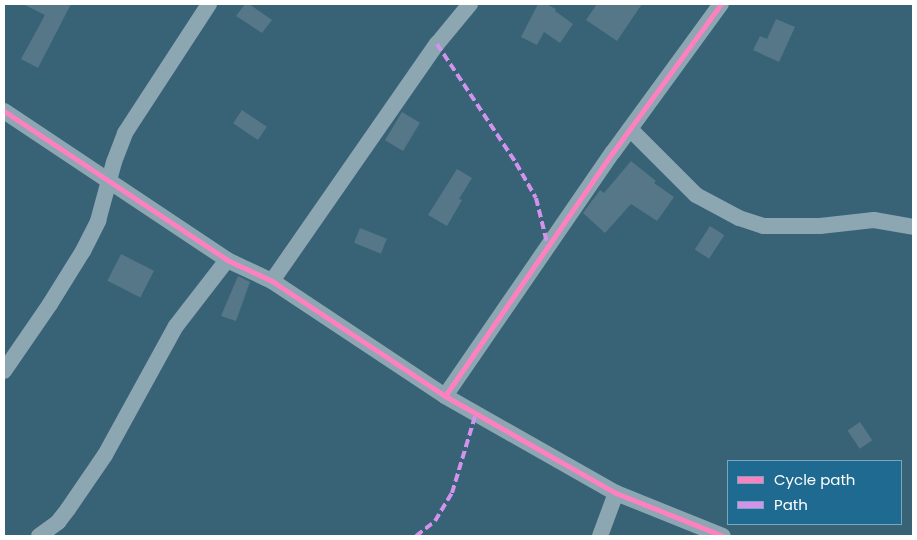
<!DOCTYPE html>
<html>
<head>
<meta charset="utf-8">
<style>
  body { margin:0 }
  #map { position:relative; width:917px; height:540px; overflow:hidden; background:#386276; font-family:Poppins,sans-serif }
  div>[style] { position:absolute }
  .building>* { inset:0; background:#567787; transform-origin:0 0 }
  .street>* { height:16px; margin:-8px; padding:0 8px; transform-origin:8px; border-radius:8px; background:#8ca6b2 }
  .quiet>* { height:4px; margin-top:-2px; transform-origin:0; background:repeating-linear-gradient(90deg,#d193ec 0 8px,transparent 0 12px) }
  .cycleway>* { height:5px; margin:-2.5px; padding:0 2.5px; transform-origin:2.5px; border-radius:2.5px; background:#ff80c0 }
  span { translate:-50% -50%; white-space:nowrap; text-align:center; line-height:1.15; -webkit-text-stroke:4.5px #1e6a90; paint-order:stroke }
  .frame { position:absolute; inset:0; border:5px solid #fff; pointer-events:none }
  .legend { position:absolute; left:727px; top:460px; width:175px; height:65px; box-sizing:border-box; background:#1e6a90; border:1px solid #78a6bc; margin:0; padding:6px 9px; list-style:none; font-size:15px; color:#fff }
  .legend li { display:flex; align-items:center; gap:10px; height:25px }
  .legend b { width:25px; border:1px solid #78a6bc }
</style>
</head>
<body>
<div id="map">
  <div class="building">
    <div style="clip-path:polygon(23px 4px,71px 4px,38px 68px,21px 59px,45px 15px)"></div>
    <div style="clip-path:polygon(245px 4px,249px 4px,272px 20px,262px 33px,236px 16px)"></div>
    <div style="clip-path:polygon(538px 4px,546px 4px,556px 9px,555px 11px,573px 24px,560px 43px,544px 32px,537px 45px,521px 37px)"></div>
    <div style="clip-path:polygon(597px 4px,642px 4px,617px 41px,586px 20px)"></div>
    <div style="clip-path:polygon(776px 19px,795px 27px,779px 62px,753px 50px,760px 36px,767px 39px)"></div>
    <div style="left:242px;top:110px;width:30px;height:16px;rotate:34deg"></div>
    <div style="left:402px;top:112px;width:21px;height:33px;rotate:31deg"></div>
    <div style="clip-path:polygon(631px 161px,656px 181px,654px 183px,674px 197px,657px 221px,631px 204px,605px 233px,583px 213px,600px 190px,604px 193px)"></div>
    <div style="clip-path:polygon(457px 169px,472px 178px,459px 199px,462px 200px,447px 226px,428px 215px)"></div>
    <div style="left:710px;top:226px;width:17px;height:28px;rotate:33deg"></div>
    <div style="left:360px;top:228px;width:29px;height:16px;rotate:22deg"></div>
    <div style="left:121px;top:254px;width:37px;height:30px;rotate:27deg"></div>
    <div style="clip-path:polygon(238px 276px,250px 282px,236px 321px,221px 316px)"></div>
    <div style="left:860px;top:422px;width:22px;height:15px;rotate:56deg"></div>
  </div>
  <div class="street">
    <div style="left:4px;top:111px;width:268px;rotate:33.7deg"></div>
    <div style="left:227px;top:260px;width:50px;rotate:25deg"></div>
    <div style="left:272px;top:281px;width:208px;rotate:33.6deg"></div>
    <div style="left:445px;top:396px;width:197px;rotate:29.6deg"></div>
    <div style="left:616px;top:493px;width:115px;rotate:21.9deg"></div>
    <div style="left:630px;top:129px;width:93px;rotate:45deg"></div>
    <div style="left:696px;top:195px;width:49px;rotate:28.1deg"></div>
    <div style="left:739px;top:218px;width:26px;rotate:18deg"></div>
    <div style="left:764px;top:226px;width:56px"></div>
    <div style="left:820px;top:226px;width:54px;rotate:-6.3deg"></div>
    <div style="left:874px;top:220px;width:40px;rotate:10deg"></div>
    <div style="left:272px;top:281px;width:289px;rotate:-55.2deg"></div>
    <div style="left:437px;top:44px;width:52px;rotate:-50.5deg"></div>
    <div style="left:4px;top:371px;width:81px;rotate:-55.5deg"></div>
    <div style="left:50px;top:304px;width:62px;rotate:-58.1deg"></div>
    <div style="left:83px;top:251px;width:34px;rotate:-63deg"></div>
    <div style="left:98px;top:221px;width:61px;rotate:-74.8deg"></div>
    <div style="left:114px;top:162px;width:31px;rotate:-69deg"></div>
    <div style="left:125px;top:133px;width:154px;rotate:-56.9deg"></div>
    <div style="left:445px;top:396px;width:296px;rotate:-55.5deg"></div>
    <div style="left:613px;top:152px;width:183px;rotate:-53.9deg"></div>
    <div style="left:39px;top:536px;width:24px;rotate:-36deg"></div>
    <div style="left:58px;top:522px;width:16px;rotate:-52deg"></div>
    <div style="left:68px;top:509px;width:65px;rotate:-55.6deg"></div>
    <div style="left:105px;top:455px;width:147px;rotate:-61.2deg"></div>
    <div style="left:176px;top:326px;width:83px;rotate:-52.3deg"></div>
    <div style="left:600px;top:536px;width:46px;rotate:-69.6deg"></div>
  </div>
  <div class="quiet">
    <div style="left:437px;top:44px;width:143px;rotate:56.4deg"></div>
    <div style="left:516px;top:163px;width:40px;rotate:60.3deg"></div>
    <div style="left:536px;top:198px;width:50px;rotate:76.2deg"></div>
    <div style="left:416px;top:536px;width:24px;rotate:-38deg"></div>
    <div style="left:435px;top:521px;width:33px;rotate:-59deg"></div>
    <div style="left:452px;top:493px;width:84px;rotate:-73.3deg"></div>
  </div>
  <div class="cycleway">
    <div style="left:4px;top:111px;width:268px;rotate:33.7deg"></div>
    <div style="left:227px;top:260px;width:50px;rotate:25deg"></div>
    <div style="left:272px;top:281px;width:208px;rotate:33.6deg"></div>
    <div style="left:445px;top:396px;width:197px;rotate:29.6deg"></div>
    <div style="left:616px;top:493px;width:115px;rotate:21.9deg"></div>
    <div style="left:445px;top:396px;width:296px;rotate:-55.5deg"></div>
    <div style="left:613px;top:152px;width:183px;rotate:-53.9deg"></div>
  </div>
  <div class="frame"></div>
  <ul class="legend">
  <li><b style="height:6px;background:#ff80c0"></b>Cycle path</li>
  <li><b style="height:6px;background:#d193ec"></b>Path</li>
  </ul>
</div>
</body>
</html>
